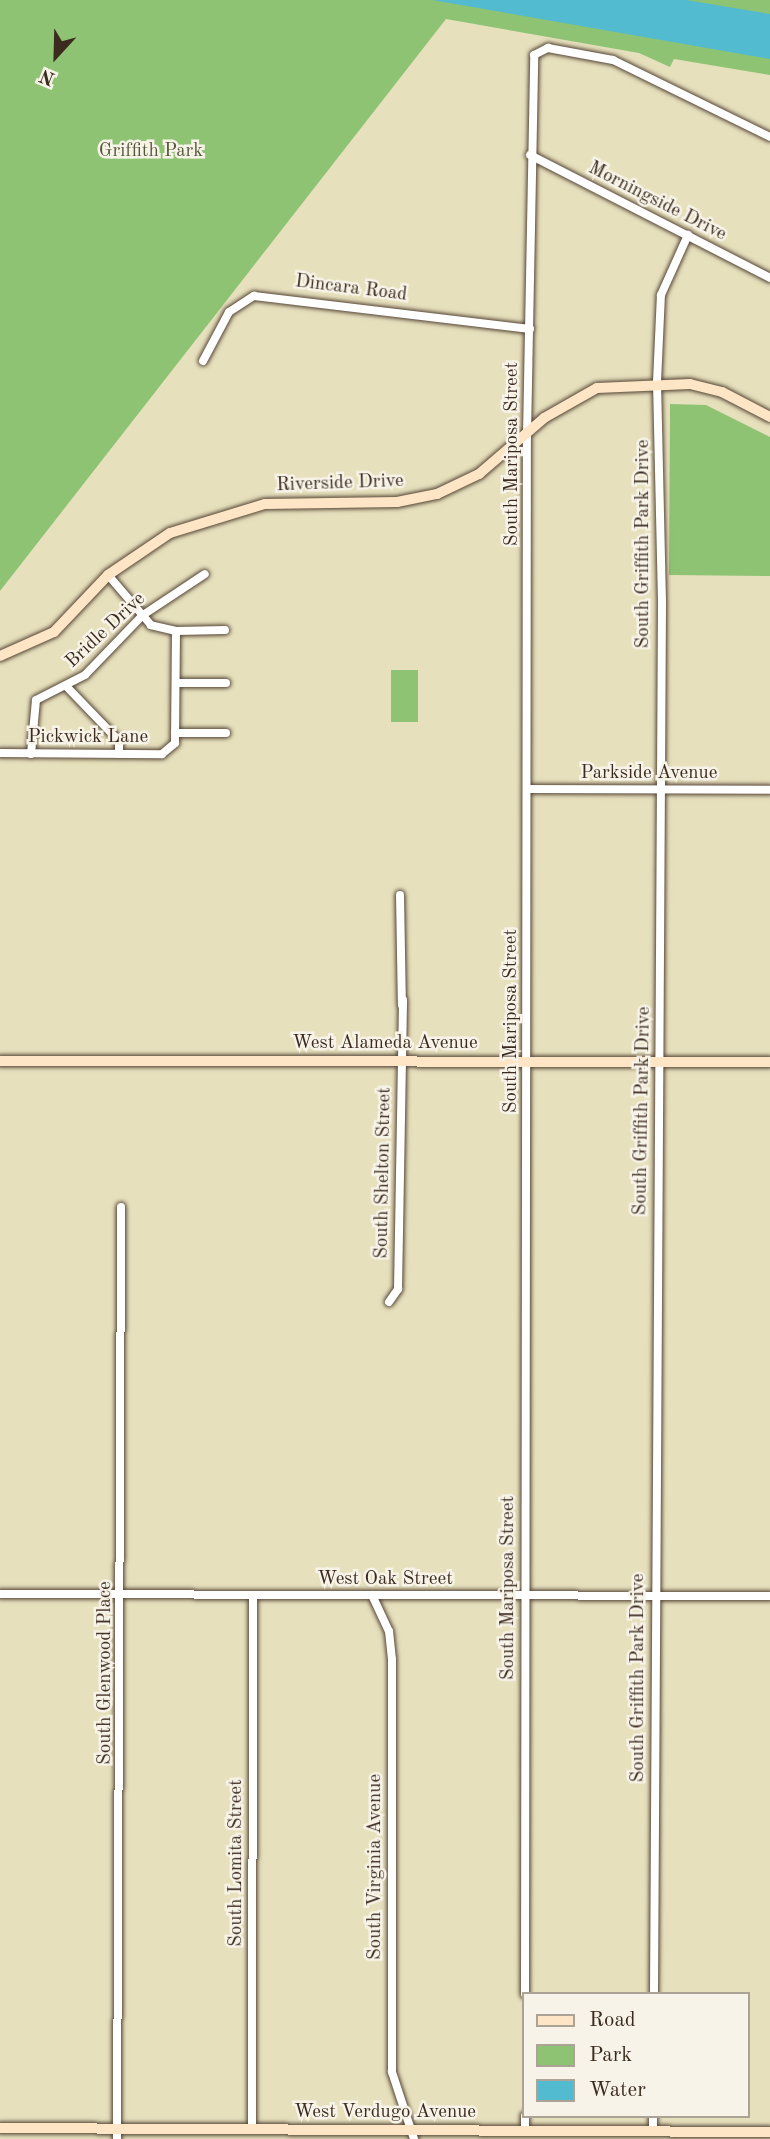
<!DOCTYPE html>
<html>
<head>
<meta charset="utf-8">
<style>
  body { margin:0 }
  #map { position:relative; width:770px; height:2139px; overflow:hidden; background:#e7e0bd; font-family:"Old Standard TT",serif }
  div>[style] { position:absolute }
  .green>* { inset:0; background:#8ec374; transform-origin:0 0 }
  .water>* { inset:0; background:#52bbcf }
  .roads { filter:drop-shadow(0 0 2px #554536) drop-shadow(0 0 2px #554536) }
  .minor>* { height:8px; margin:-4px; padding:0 4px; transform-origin:4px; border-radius:4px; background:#fff }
  .secondary>* { height:10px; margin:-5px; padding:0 5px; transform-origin:5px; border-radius:5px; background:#fde5c5 }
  span { translate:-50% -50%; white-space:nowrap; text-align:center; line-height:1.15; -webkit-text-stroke:5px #f7f3e8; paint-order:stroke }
  .park-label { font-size:19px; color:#545838 }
  .street-label { font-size:19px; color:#3b2a1e }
  .legend { position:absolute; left:522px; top:1992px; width:228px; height:126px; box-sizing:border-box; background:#f7f3e8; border:2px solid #aca397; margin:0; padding:9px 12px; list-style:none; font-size:21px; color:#3b2a1e }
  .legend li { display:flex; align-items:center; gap:14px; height:35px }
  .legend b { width:35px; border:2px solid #aca397 }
  .north { position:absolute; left:21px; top:21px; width:70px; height:70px; -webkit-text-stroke:5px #f7f3e8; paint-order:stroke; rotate:202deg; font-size:19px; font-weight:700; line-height:28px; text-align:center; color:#3b2a1e }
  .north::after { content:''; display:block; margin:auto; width:24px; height:32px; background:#3b2a1e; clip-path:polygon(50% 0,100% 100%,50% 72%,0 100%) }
</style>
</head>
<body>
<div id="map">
  <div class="green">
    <div style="clip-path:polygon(0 0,770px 0,770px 75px,674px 59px,670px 67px,639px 53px,446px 19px,0 591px)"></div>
    <div style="clip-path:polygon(670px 404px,706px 405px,770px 437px,770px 576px,669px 575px)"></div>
    <div style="left:391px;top:670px;width:27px;height:52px"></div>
  </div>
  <div class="water">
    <div style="clip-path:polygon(432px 0,686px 0,770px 14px,770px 59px)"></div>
  </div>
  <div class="roads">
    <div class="minor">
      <div style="left:530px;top:155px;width:270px;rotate:27.1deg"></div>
      <div style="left:203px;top:361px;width:55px;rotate:-62deg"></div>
      <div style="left:229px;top:312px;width:30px;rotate:-33deg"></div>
      <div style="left:254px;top:296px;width:278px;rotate:6.8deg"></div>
      <div style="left:176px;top:631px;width:49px;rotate:-1.2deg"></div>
      <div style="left:176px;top:683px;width:50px"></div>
      <div style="left:67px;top:687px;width:75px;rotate:46.1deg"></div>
      <div style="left:119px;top:741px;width:13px;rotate:90deg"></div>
      <div style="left:175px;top:733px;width:51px"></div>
      <div style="left:0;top:753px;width:162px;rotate:0.4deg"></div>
      <div style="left:162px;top:754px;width:17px;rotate:-40deg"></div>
      <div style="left:175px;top:743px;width:112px;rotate:-89.5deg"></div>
      <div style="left:176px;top:631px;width:26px;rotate:-167deg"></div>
      <div style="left:151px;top:625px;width:66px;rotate:-130.7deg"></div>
      <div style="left:31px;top:754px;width:54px;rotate:-84.7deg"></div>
      <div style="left:36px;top:700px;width:55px;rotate:-27deg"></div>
      <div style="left:85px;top:675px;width:83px;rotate:-46deg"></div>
      <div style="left:143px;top:615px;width:74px;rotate:-33.5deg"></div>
      <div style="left:528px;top:789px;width:242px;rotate:0.2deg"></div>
      <div style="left:400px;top:895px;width:110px;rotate:89deg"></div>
      <div style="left:389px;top:1302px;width:16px;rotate:-55deg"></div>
      <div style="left:398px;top:1289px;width:289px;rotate:-89deg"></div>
      <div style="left:0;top:1594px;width:770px;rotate:0.15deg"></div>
      <div style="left:372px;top:1595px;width:40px;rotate:65deg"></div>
      <div style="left:389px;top:1631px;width:28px;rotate:84deg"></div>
      <div style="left:392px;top:1659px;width:413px;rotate:90deg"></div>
      <div style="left:392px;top:2072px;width:71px;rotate:71.8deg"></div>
      <div style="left:525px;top:1994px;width:1559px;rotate:-89.93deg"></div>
      <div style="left:527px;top:435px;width:380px;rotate:-88.9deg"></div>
      <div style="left:534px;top:55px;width:16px;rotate:-27deg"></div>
      <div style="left:548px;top:48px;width:66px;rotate:10.5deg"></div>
      <div style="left:613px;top:60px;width:175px;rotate:26.1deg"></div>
      <div style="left:654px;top:1994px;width:1392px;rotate:-89.67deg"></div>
      <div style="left:662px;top:602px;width:220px;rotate:-91.3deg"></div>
      <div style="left:657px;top:382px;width:87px;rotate:-87.4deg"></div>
      <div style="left:661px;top:295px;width:66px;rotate:-65.8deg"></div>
      <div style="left:252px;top:2130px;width:534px;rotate:-89.89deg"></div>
      <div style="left:525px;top:2131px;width:15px;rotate:-90deg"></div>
      <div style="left:653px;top:2132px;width:16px;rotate:-90deg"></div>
      <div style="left:117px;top:2139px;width:932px;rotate:-89.75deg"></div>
    </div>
    <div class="secondary">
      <div style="left:0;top:656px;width:59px;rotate:-24deg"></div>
      <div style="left:54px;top:632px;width:79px;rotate:-46.5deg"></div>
      <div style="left:108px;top:575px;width:75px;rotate:-34.1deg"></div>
      <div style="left:170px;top:533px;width:99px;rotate:-17deg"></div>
      <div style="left:265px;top:504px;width:132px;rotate:-0.9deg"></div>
      <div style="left:397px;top:502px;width:41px;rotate:-11.3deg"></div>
      <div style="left:437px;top:494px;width:47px;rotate:-25.5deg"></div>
      <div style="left:479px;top:474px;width:86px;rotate:-40.7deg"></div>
      <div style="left:544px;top:418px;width:61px;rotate:-29.5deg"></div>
      <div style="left:597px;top:388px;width:93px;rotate:-2.5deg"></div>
      <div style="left:690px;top:384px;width:33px;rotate:14deg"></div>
      <div style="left:722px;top:392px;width:54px;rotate:27.5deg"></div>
      <div style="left:0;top:1061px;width:770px;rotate:0.07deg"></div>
      <div style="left:0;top:2128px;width:770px;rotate:0.3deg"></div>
    </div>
  </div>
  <div class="park-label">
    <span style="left:151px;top:152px">Griffith Park</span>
  </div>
  <div class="street-label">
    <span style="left:657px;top:202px;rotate:27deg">Morningside Drive</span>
    <span style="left:351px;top:289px;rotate:7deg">Dincara Road</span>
    <span style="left:513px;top:454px;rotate:-90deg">South Mariposa Street</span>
    <span style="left:340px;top:484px;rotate:-2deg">Riverside Drive</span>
    <span style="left:644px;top:544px;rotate:-90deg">South Griffith Park Drive</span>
    <span style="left:106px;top:631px;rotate:-43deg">Bridle Drive</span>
    <span style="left:88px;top:738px">Pickwick Lane</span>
    <span style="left:649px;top:774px">Parkside Avenue</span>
    <span style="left:512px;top:1021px;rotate:-90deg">South Mariposa Street</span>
    <span style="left:385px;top:1044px">West Alameda Avenue</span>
    <span style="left:643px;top:1111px;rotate:-89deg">South Griffith Park Drive</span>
    <span style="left:384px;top:1173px;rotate:-89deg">South Shelton Street</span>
    <span style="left:385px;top:1580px">West Oak Street</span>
    <span style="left:509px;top:1588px;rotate:-90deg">South Mariposa Street</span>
    <span style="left:106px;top:1673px;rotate:-90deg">South Glenwood Place</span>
    <span style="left:639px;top:1678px;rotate:-90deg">South Griffith Park Drive</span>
    <span style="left:237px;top:1863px;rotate:-90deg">South Lomita Street</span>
    <span style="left:376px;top:1867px;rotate:-90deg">South Virginia Avenue</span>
    <span style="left:385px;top:2113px">West Verdugo Avenue</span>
  </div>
  <ul class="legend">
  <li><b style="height:9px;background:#fde5c5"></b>Road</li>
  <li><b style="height:19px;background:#8ec374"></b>Park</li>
  <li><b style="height:19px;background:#52bbcf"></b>Water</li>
  </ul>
  <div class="north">N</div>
</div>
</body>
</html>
